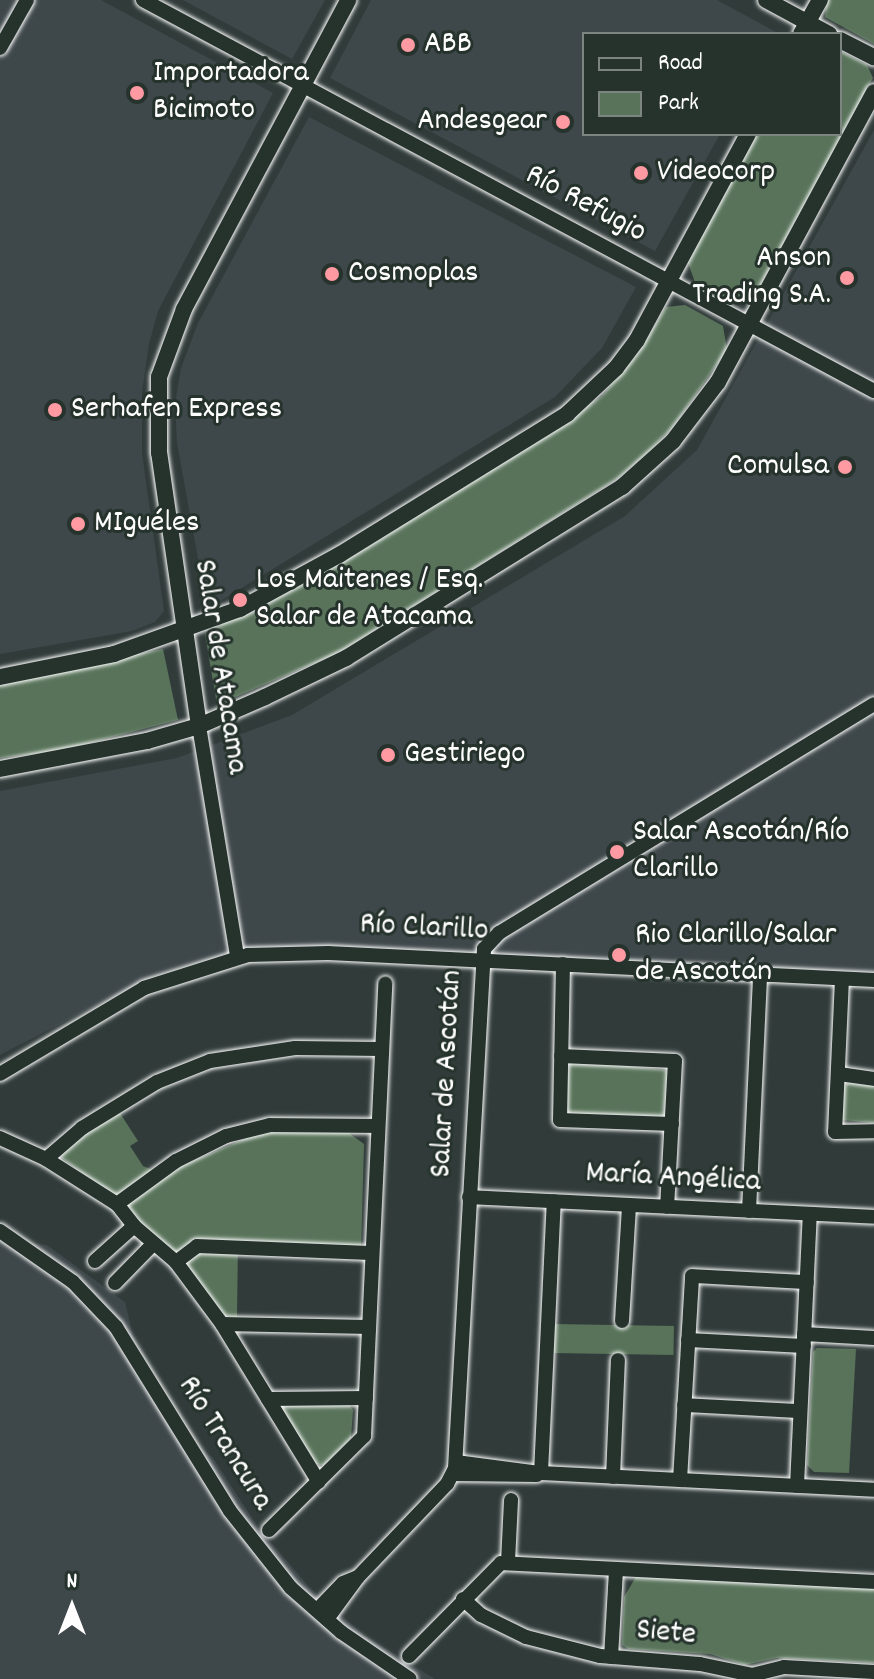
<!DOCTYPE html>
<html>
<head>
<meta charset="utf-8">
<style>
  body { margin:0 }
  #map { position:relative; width:874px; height:1679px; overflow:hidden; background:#313c3a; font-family:Dekko,sans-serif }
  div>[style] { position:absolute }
  .built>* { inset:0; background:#3e474a }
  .green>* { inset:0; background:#58735a; transform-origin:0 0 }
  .roads { filter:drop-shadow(0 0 2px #fff) drop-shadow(0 0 2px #fff) }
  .minor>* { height:14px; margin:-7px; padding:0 7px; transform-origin:7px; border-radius:7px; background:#26332d }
  .tertiary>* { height:16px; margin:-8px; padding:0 8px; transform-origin:8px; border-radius:8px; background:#26332d }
  .dots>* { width:22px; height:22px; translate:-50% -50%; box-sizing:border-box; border:4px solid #26332d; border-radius:50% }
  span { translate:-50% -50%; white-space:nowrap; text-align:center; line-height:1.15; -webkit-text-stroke:6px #26332d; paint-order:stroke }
  .poi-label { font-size:32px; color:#fff }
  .left { translate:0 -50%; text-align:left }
  .right { translate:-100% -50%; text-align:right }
  .street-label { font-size:32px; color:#fff }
  .legend { position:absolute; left:582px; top:32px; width:260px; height:104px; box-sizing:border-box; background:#26332d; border:2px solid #7d8581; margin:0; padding:10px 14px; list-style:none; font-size:24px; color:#fff }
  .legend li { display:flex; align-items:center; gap:16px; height:40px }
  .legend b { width:40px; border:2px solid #7d8581 }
  .north { position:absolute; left:32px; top:1567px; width:80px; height:80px; -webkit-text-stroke:6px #26332d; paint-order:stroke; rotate:0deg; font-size:22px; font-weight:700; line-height:32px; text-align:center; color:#fff }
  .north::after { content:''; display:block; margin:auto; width:28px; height:36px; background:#fff; clip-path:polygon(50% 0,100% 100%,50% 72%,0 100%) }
</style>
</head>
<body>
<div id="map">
  <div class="built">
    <div style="clip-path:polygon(0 0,101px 0,273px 93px,158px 311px,149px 344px,142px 392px,142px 453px,164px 611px,155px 622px,132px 631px,0 654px)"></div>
    <div style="clip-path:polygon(183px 0,325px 0,292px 59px)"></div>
    <div style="clip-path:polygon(371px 0,717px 0,776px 32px,584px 34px,584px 134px,720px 134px,655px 251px,330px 78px)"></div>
    <div style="clip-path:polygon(309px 117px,636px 287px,602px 348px,555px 397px,217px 603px,205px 597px,177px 443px,175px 404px,181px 368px,198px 323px)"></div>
    <div style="clip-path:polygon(874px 130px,874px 975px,244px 948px,155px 975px,0 1055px,0 791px,177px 758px,292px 715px,625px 516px,697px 450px)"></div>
    <div style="clip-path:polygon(0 1241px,47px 1245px,125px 1302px,139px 1361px,184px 1437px,213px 1458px,258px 1527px,309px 1587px,364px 1635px,435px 1679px,0 1679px)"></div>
  </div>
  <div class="green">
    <div style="clip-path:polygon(827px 0,874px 0,874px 44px,825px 17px)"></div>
    <div style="clip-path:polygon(840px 51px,867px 65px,873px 78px,757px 292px,739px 303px,696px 285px,687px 260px,755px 134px,840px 134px)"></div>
    <div style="clip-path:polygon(685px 305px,723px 326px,727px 350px,672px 428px,648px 452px,618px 478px,338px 653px,217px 705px,205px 634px,374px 541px,601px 397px,637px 355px,666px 307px)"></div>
    <div style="clip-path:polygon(163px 649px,178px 720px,62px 750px,0 758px,0 683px)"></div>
    <div style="clip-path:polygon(570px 1060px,664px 1070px,669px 1073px,667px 1120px,570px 1117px,564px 1112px)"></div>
    <div style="clip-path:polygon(850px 1082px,874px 1085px,874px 1123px,842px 1120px,844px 1086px)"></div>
    <div style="clip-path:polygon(118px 1110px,138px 1141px,130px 1146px,143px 1166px,162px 1174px,266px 1130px,346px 1131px,364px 1144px,361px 1248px,238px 1243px,237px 1317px,216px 1315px,123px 1203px,62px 1158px,61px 1148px)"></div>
    <div style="left:553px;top:1324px;width:121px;height:29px;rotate:1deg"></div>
    <div style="clip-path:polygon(817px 1348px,856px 1349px,849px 1473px,814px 1472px,807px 1465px,813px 1352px)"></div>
    <div style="clip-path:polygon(286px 1404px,349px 1405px,353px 1410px,351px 1438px,324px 1466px,306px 1461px,279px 1408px)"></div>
    <div style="clip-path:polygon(637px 1575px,874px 1587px,874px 1663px,777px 1658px,745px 1665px,710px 1654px,628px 1649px,622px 1645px,624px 1597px)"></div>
  </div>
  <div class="roads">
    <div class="minor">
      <div style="left:143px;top:0;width:829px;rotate:28.14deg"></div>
      <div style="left:0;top:48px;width:55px;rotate:-60.6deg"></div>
      <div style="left:199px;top:726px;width:233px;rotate:80.6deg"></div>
      <div style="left:563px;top:964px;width:156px;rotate:91.1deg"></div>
      <div style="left:560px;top:1120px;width:112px;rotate:2deg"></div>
      <div style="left:842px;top:979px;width:153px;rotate:92.6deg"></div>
      <div style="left:835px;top:1132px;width:39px;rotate:-1deg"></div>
      <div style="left:561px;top:1056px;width:114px;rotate:2.5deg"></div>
      <div style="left:675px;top:1061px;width:146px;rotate:93.1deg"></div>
      <div style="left:0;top:1074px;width:168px;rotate:-30.8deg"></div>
      <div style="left:144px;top:988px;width:109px;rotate:-17.6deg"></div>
      <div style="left:248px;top:955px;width:80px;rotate:-1.4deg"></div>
      <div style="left:328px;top:953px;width:547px;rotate:2.83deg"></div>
      <div style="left:839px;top:1074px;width:35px;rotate:8deg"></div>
      <div style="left:0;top:1138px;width:51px;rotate:24.5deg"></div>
      <div style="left:46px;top:1159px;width:84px;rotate:32.4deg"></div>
      <div style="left:117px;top:1204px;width:28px;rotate:52deg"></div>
      <div style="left:134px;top:1226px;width:55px;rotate:40.6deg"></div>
      <div style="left:176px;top:1262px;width:77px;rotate:53.4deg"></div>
      <div style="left:222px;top:1324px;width:185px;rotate:58.5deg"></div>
      <div style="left:46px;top:1159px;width:48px;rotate:-40.7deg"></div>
      <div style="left:82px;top:1128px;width:88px;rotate:-31.5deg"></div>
      <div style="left:157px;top:1082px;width:57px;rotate:-21.6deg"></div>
      <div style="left:210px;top:1061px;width:86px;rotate:-8.7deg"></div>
      <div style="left:295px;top:1048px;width:86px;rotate:0.7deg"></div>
      <div style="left:469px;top:1197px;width:405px;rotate:2.8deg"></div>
      <div style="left:117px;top:1204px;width:73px;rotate:-36.1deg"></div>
      <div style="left:176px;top:1161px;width:56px;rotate:-26.6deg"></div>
      <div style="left:226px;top:1136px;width:45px;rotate:-14deg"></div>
      <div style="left:270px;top:1125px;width:107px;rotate:0.5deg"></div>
      <div style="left:749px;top:1211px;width:237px;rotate:-87.3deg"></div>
      <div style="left:0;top:1231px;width:89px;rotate:34.9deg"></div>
      <div style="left:73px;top:1282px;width:62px;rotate:46.3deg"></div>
      <div style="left:116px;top:1327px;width:216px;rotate:58.2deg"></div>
      <div style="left:230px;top:1511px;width:98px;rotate:51.6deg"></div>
      <div style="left:291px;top:1588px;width:67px;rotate:41.3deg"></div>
      <div style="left:341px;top:1632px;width:83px;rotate:34.3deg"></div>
      <div style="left:95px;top:1261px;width:52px;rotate:-41.9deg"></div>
      <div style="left:176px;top:1262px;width:26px;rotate:-37deg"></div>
      <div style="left:197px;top:1246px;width:173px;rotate:2.3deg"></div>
      <div style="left:115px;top:1283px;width:54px;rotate:-45.7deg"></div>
      <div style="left:622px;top:1321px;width:116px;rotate:-86.5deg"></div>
      <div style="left:222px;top:1324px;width:147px;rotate:1.2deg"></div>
      <div style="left:804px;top:1334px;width:70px;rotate:3.3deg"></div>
      <div style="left:688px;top:1340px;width:116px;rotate:3deg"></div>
      <div style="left:268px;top:1399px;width:98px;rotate:-0.6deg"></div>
      <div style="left:684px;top:1405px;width:116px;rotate:3deg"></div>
      <div style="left:456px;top:1462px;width:86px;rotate:7.4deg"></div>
      <div style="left:541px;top:1473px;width:333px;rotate:2.9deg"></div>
      <div style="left:541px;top:1473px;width:272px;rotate:-87.3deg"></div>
      <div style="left:453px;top:1474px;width:84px;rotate:0.7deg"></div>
      <div style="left:613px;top:1477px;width:117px;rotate:-87.6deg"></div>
      <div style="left:680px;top:1480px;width:204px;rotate:-86.6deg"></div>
      <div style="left:692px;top:1276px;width:115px;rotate:3deg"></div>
      <div style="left:797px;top:1486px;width:272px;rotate:-87.3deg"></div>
      <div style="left:269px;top:1530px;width:134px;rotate:-44.7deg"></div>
      <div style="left:364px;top:1436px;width:453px;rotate:-87.3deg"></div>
      <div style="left:508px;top:1562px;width:62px;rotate:-87.2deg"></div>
      <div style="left:463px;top:1599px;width:24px;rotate:42deg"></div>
      <div style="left:481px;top:1615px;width:50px;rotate:26.1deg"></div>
      <div style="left:526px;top:1637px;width:76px;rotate:14.4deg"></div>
      <div style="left:600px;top:1656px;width:100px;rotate:4.6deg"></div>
      <div style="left:700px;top:1664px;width:53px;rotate:11.9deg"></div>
      <div style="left:752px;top:1675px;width:33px;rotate:-14deg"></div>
      <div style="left:784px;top:1667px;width:90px;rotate:3.2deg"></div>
      <div style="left:317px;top:1610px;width:37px;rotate:-46deg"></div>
      <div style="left:343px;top:1583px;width:16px;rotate:-22deg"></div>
      <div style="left:327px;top:1619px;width:52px;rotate:-53.6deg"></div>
      <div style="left:358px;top:1577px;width:129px;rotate:-46.3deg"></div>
      <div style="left:447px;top:1484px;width:18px;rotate:-63deg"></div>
      <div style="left:455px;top:1468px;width:520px;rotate:-86.8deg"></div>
      <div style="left:484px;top:949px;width:22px;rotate:-47deg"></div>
      <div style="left:499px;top:933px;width:439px;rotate:-31.4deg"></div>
      <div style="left:409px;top:1656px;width:131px;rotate:-45.3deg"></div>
      <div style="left:501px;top:1563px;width:373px;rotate:2.9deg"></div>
      <div style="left:611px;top:1657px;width:88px;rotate:-86.7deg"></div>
    </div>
    <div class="tertiary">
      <div style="left:766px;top:0;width:72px;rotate:28.4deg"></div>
      <div style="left:801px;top:34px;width:39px;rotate:-61deg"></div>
      <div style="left:840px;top:40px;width:38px;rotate:27deg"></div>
      <div style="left:0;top:677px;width:116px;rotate:-11.4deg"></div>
      <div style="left:114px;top:654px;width:134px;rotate:-19.7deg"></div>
      <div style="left:240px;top:609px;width:113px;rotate:-28.6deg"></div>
      <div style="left:339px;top:555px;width:268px;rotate:-31.7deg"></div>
      <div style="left:567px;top:414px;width:67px;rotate:-43.2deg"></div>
      <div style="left:616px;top:368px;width:35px;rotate:-53deg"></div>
      <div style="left:637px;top:340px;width:234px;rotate:-61.7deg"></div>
      <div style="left:199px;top:726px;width:276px;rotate:-98.3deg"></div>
      <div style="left:159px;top:453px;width:76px;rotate:-90deg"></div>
      <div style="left:159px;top:377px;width:72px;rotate:-69.8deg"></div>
      <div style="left:184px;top:309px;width:350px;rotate:-62deg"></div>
      <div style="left:0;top:769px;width:150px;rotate:-10.8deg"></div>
      <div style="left:147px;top:741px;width:54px;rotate:-16.1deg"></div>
      <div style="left:199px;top:726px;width:72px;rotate:-23.7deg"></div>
      <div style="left:265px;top:697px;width:90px;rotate:-25.7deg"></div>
      <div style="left:346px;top:658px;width:325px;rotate:-31.8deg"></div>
      <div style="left:622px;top:487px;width:69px;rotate:-42deg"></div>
      <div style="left:673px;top:441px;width:74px;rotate:-52.7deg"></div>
      <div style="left:718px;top:382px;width:329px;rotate:-61.7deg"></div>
    </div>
  </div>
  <div class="dots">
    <div style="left:408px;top:45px;background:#ff9aa2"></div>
    <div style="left:137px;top:93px;background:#ff9aa2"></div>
    <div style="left:563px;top:122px;background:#ff9aa2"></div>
    <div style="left:641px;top:173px;background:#ff9aa2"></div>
    <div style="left:332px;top:274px;background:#ff9aa2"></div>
    <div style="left:847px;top:278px;background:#ff9aa2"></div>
    <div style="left:55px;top:410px;background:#ff9aa2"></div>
    <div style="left:845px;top:467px;background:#ff9aa2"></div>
    <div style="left:78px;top:524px;background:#ff9aa2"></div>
    <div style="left:240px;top:600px;background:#ff9aa2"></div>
    <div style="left:388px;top:755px;background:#ff9aa2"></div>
    <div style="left:617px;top:852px;background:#ff9aa2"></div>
    <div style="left:619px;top:955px;background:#ff9aa2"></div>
  </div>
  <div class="poi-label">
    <span class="left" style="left:424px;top:45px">ABB</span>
    <span class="left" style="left:153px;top:93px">Importadora<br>Bicimoto</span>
    <span class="right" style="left:547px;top:122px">Andesgear</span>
    <span class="left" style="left:657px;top:173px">Videocorp</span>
    <span class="right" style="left:831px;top:278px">Anson<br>Trading S.A.</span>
    <span class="left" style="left:348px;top:274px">Cosmoplas</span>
    <span class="left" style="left:71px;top:410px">Serhafen Express</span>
    <span class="right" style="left:829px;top:467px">Comulsa</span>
    <span class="left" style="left:94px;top:524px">MIguéles</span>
    <span class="left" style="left:256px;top:600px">Los Maitenes / Esq.<br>Salar de Atacama</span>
    <span class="left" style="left:404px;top:755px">Gestiriego</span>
    <span class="left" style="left:633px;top:852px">Salar Ascotán/Río<br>Clarillo</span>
    <span class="left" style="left:635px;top:955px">Rio Clarillo/Salar<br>de Ascotán</span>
  </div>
  <div class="street-label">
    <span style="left:585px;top:205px;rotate:28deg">Río Refugio</span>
    <span style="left:219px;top:667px;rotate:81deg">Salar de Atacama</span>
    <span style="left:424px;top:929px;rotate:3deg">Río Clarillo</span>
    <span style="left:448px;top:1074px;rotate:-87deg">Salar de Ascotán</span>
    <span style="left:673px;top:1179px;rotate:3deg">María Angélica</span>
    <span style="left:224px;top:1444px;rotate:58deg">Río Trancura</span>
    <span style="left:666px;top:1634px;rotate:5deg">Siete</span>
  </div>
  <ul class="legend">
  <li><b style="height:10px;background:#26332d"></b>Road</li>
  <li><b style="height:22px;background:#58735a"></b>Park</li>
  </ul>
  <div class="north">N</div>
</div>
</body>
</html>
